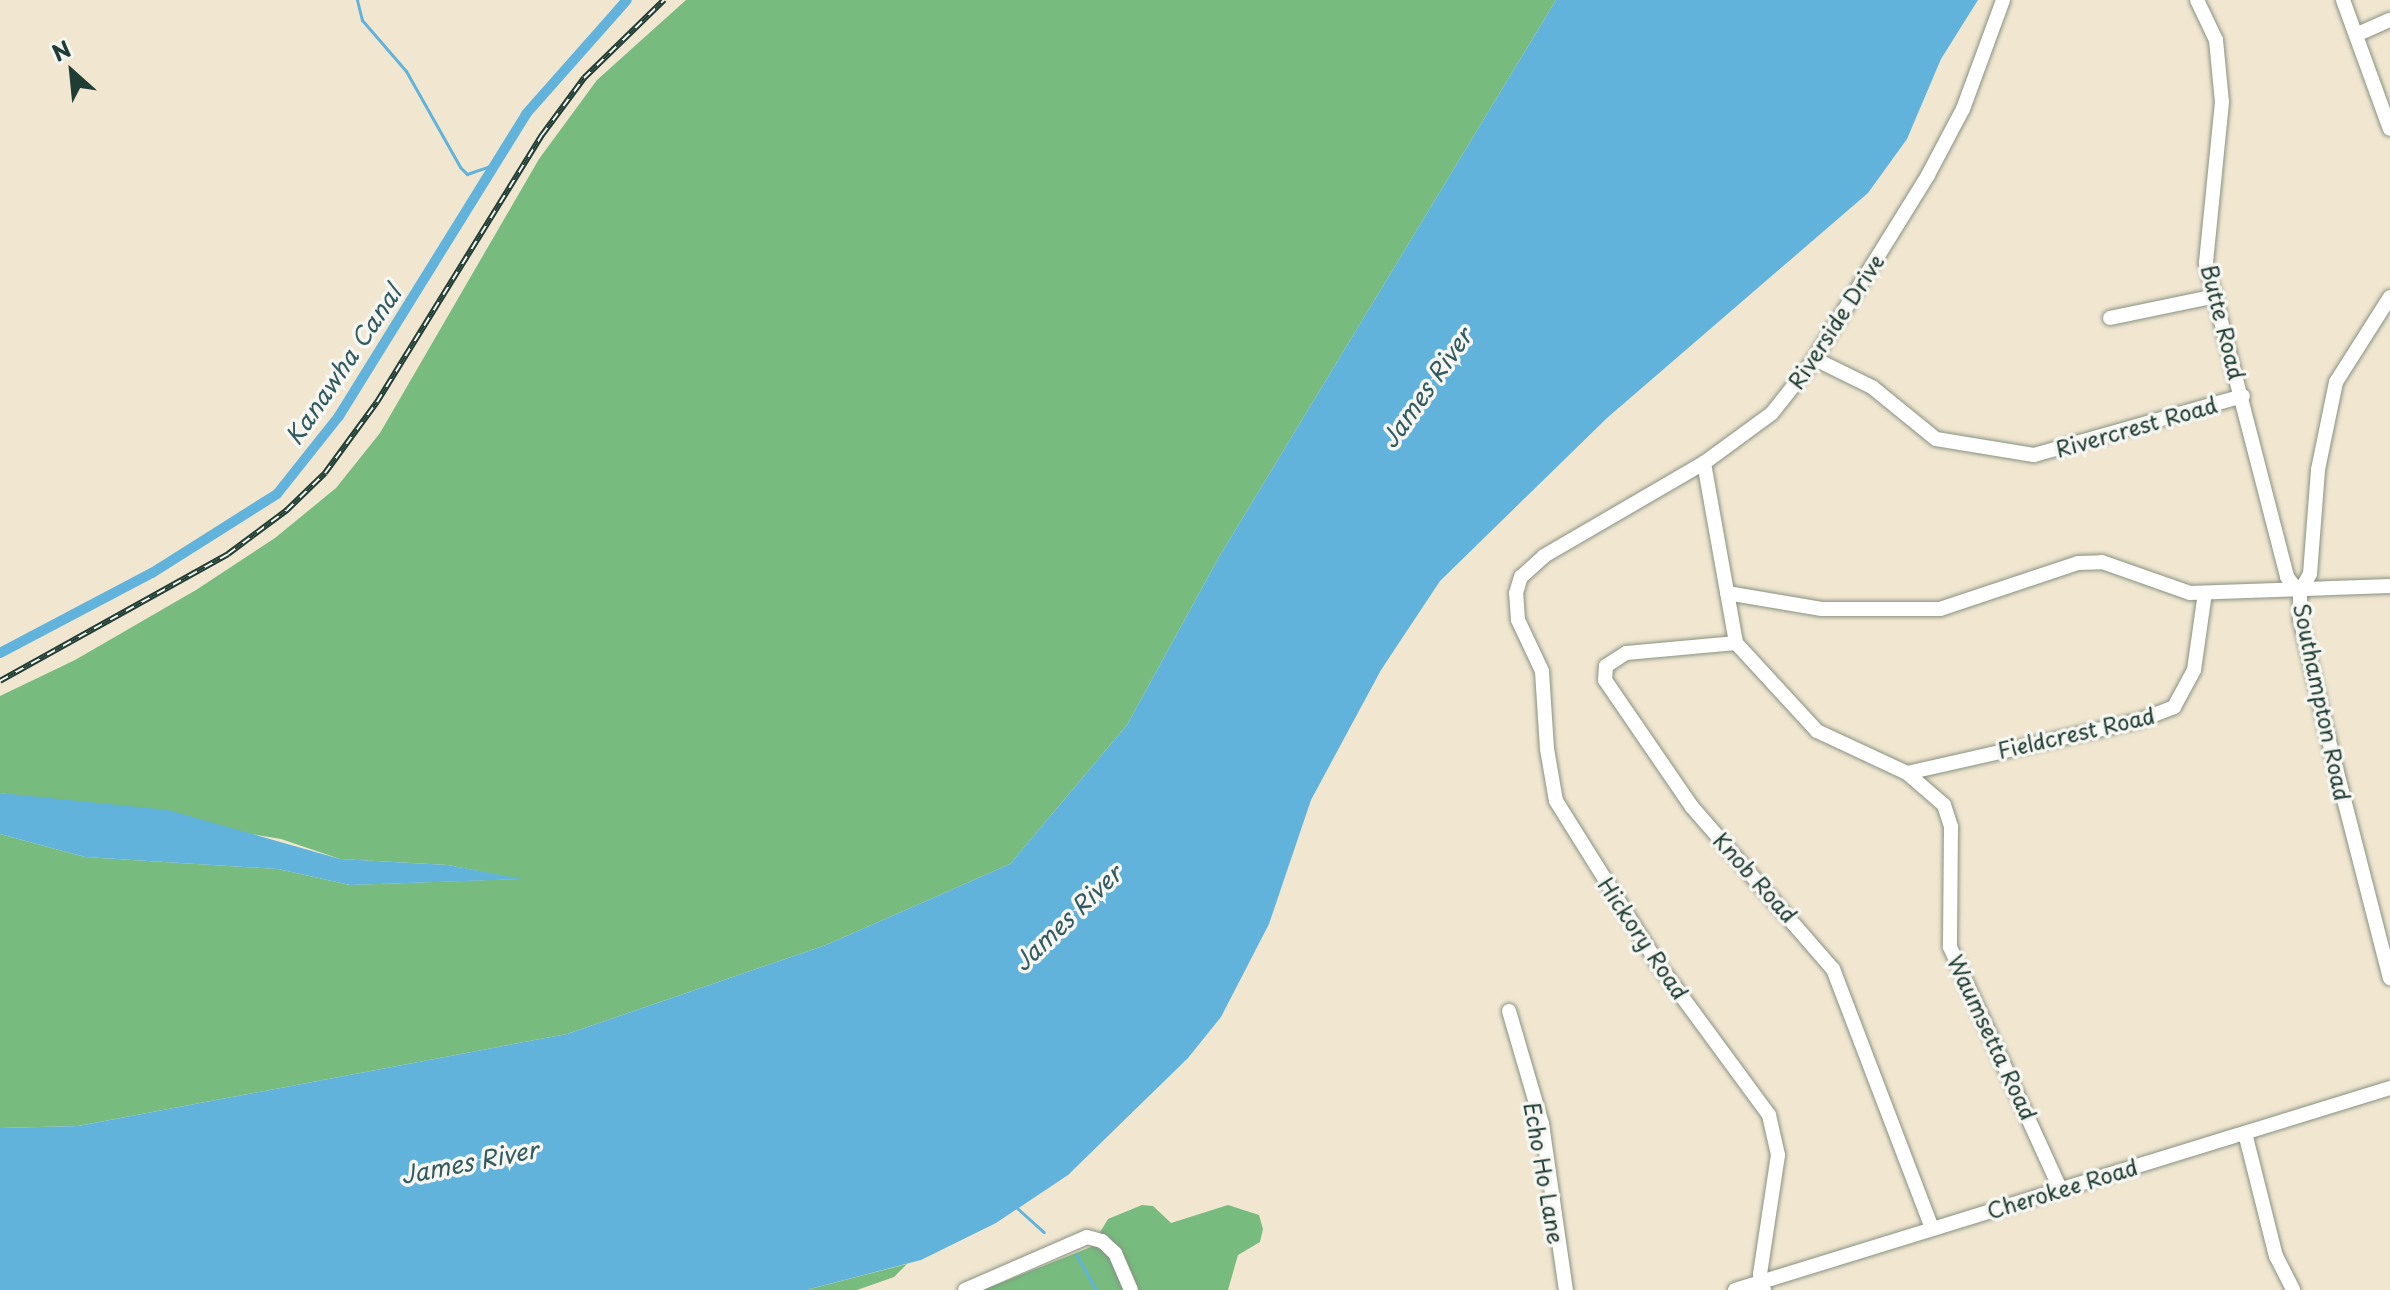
<!DOCTYPE html>
<html>
<head>
<meta charset="utf-8">
<style>
  body { margin:0 }
  #map { position:relative; width:2390px; height:1290px; overflow:hidden; background:#f1e7d1; font-family:"Playpen Sans",sans-serif }
  div>[style] { position:absolute }
  .forest>* { inset:0; background:#77bb7e }
  .water>* { inset:0; background:#61b3dc }
  .stream>* { height:3px; margin:-1.5px; padding:0 1.5px; transform-origin:1.5px; border-radius:1.5px; background:#61b3dc }
  .canal>* { height:10px; margin:-5px; padding:0 5px; transform-origin:5px; border-radius:5px; background:#61b3dc }
  .roads { filter:drop-shadow(0 0 2px #889282) drop-shadow(0 0 2px #889282) }
  .minor>* { height:14px; margin:-7px; padding:0 7px; transform-origin:7px; border-radius:7px; background:#fff }
  .rail>* { height:6px; margin-top:-3px; transform-origin:0; background:repeating-linear-gradient(90deg,#f6f6f2 0 9px,#1f3d34 0 18px); box-sizing:border-box; border-block:2px solid #1f3d34 }
  span { translate:-50% -50%; white-space:nowrap; text-align:center; line-height:1.15; -webkit-text-stroke:7px #f6f6f2; paint-order:stroke }
  .street-label { font-size:22px; color:#1f3d34 }
  .water-label { font-size:24px; color:#305a5e; font-style:italic }
  .north { position:absolute; left:32px; top:32px; width:80px; height:80px; -webkit-text-stroke:6px #f6f6f2; paint-order:stroke; rotate:333deg; font-size:22px; font-weight:700; line-height:32px; text-align:center; color:#1f3d34 }
  .north::after { content:''; display:block; margin:auto; width:28px; height:36px; background:#1f3d34; clip-path:polygon(50% 0,100% 100%,50% 72%,0 100%) }
</style>
</head>
<body>
<div id="map">
  <div class="forest">
    <div style="clip-path:polygon(686px 0,1556px 0,1219px 557px,1127px 725px,1010px 864px,826px 945px,567px 1034px,78px 1126px,0 1128px,0 834px,85px 857px,278px 869px,350px 885px,518px 879px,448px 865px,340px 859px,281px 839px,0 793px,0 696px,75px 660px,196px 590px,275px 538px,336px 488px,380px 433px,539px 159px,597px 80px)"></div>
    <div style="clip-path:polygon(1142px 1205px,1153px 1206px,1171px 1223px,1228px 1205px,1259px 1215px,1263px 1229px,1260px 1242px,1238px 1255px,1228px 1290px,983px 1290px,1091px 1247px,1108px 1219px)"></div>
    <div style="clip-path:polygon(907px 1264px,894px 1277px,857px 1290px,806px 1290px)"></div>
  </div>
  <div class="water">
    <div style="clip-path:polygon(1556px 0,1978px 0,1941px 59px,1907px 139px,1868px 193px,1607px 418px,1440px 581px,1381px 670px,1311px 800px,1269px 924px,1221px 1017px,1188px 1058px,1068px 1175px,996px 1223px,921px 1260px,806px 1290px,0 1290px,0 1128px,78px 1126px,567px 1034px,826px 945px,1010px 864px,1127px 725px,1219px 557px)"></div>
    <div style="clip-path:polygon(0 793px,168px 810px,340px 859px,448px 865px,522px 879px,350px 885px,278px 869px,85px 857px,0 834px)"></div>
  </div>
  <div class="stream">
    <div style="left:357px;top:0;width:21px;rotate:76deg"></div>
    <div style="left:362px;top:20px;width:67px;rotate:49.2deg"></div>
    <div style="left:406px;top:71px;width:110px;rotate:60.6deg"></div>
    <div style="left:460px;top:167px;width:10px;rotate:45deg"></div>
    <div style="left:467px;top:174px;width:24px;rotate:-19deg"></div>
    <div style="left:1017px;top:1208px;width:36px;rotate:42deg"></div>
    <div style="left:1076px;top:1254px;width:41px;rotate:60.9deg"></div>
  </div>
  <div class="canal">
    <div style="left:0;top:653px;width:172px;rotate:-27.8deg"></div>
    <div style="left:152px;top:573px;width:148px;rotate:-32.3deg"></div>
    <div style="left:277px;top:494px;width:100px;rotate:-51.5deg"></div>
    <div style="left:339px;top:416px;width:355px;rotate:-58.2deg"></div>
    <div style="left:526px;top:114px;width:152px;rotate:-48.5deg"></div>
  </div>
  <div class="roads">
    <div class="minor">
      <div style="left:2197px;top:0;width:44px;rotate:64.6deg"></div>
      <div style="left:2216px;top:40px;width:62px;rotate:84.5deg"></div>
      <div style="left:2222px;top:102px;width:162px;rotate:95.7deg"></div>
      <div style="left:2206px;top:263px;width:324px;rotate:75.5deg"></div>
      <div style="left:2287px;top:577px;width:18px;rotate:52deg"></div>
      <div style="left:2343px;top:0;width:137px;rotate:70deg"></div>
      <div style="left:2358px;top:34px;width:35px;rotate:-24deg"></div>
      <div style="left:2390px;top:297px;width:101px;rotate:122.4deg"></div>
      <div style="left:2336px;top:382px;width:90px;rotate:101.6deg"></div>
      <div style="left:2318px;top:470px;width:104px;rotate:94.4deg"></div>
      <div style="left:2310px;top:574px;width:20px;rotate:120deg"></div>
      <div style="left:2300px;top:591px;width:27px;rotate:90deg"></div>
      <div style="left:2300px;top:618px;width:122px;rotate:76.8deg"></div>
      <div style="left:2328px;top:737px;width:249px;rotate:75.6deg"></div>
      <div style="left:2110px;top:318px;width:108px;rotate:-11.7deg"></div>
      <div style="left:1815px;top:359px;width:64px;rotate:26.2deg"></div>
      <div style="left:1872px;top:387px;width:82px;rotate:39.1deg"></div>
      <div style="left:1936px;top:439px;width:99px;rotate:9.3deg"></div>
      <div style="left:2034px;top:455px;width:217px;rotate:-15.8deg"></div>
      <div style="left:1704px;top:463px;width:183px;rotate:79.9deg"></div>
      <div style="left:1736px;top:643px;width:120px;rotate:47.4deg"></div>
      <div style="left:1817px;top:731px;width:99px;rotate:25deg"></div>
      <div style="left:1907px;top:773px;width:49px;rotate:40.9deg"></div>
      <div style="left:1944px;top:805px;width:23px;rotate:72deg"></div>
      <div style="left:1951px;top:827px;width:120px;rotate:90.5deg"></div>
      <div style="left:1950px;top:947px;width:265px;rotate:65.5deg"></div>
      <div style="left:1727px;top:593px;width:96px;rotate:9.6deg"></div>
      <div style="left:1822px;top:609px;width:118px"></div>
      <div style="left:1940px;top:609px;width:145px;rotate:-18.4deg"></div>
      <div style="left:2078px;top:563px;width:24px;rotate:-2deg"></div>
      <div style="left:2102px;top:562px;width:93px;rotate:19.4deg"></div>
      <div style="left:2190px;top:593px;width:200px;rotate:-2deg"></div>
      <div style="left:1736px;top:643px;width:110px;rotate:174.8deg"></div>
      <div style="left:1626px;top:653px;width:24px;rotate:147deg"></div>
      <div style="left:1606px;top:666px;width:14px;rotate:94deg"></div>
      <div style="left:1605px;top:680px;width:154px;rotate:55.6deg"></div>
      <div style="left:1692px;top:807px;width:215px;rotate:49deg"></div>
      <div style="left:1833px;top:969px;width:277px;rotate:69.1deg"></div>
      <div style="left:1907px;top:773px;width:237px;rotate:-12.7deg"></div>
      <div style="left:2138px;top:721px;width:39px;rotate:-21deg"></div>
      <div style="left:2174px;top:707px;width:42px;rotate:-61.6deg"></div>
      <div style="left:2194px;top:670px;width:78px;rotate:-81.9deg"></div>
      <div style="left:1509px;top:1011px;width:118px;rotate:73.7deg"></div>
      <div style="left:1542px;top:1124px;width:168px;rotate:81.8deg"></div>
      <div style="left:2245px;top:1133px;width:127px;rotate:75.9deg"></div>
      <div style="left:2276px;top:1256px;width:38px;rotate:63deg"></div>
      <div style="left:965px;top:1290px;width:133px;rotate:-23.5deg"></div>
      <div style="left:1087px;top:1237px;width:16px;rotate:15deg"></div>
      <div style="left:1102px;top:1241px;width:18px;rotate:43deg"></div>
      <div style="left:1115px;top:1253px;width:40px;rotate:66.6deg"></div>
      <div style="left:1735px;top:1290px;width:685px;rotate:-17.14deg"></div>
      <div style="left:1764px;top:1290px;width:16px;rotate:-104deg"></div>
      <div style="left:1760px;top:1274px;width:120px;rotate:-81.4deg"></div>
      <div style="left:1778px;top:1155px;width:41px;rotate:-102.7deg"></div>
      <div style="left:1769px;top:1115px;width:187px;rotate:-126.3deg"></div>
      <div style="left:1658px;top:964px;width:192px;rotate:-122deg"></div>
      <div style="left:1556px;top:801px;width:53px;rotate:-99.8deg"></div>
      <div style="left:1547px;top:749px;width:78px;rotate:-93.7deg"></div>
      <div style="left:1542px;top:671px;width:56px;rotate:-115.2deg"></div>
      <div style="left:1518px;top:620px;width:27px;rotate:-94deg"></div>
      <div style="left:1516px;top:593px;width:17px;rotate:-73deg"></div>
      <div style="left:1521px;top:577px;width:31px;rotate:-42deg"></div>
      <div style="left:1544px;top:556px;width:185px;rotate:-30.2deg"></div>
      <div style="left:1704px;top:463px;width:84px;rotate:-36.3deg"></div>
      <div style="left:1772px;top:413px;width:63px;rotate:-51.5deg"></div>
      <div style="left:1811px;top:364px;width:222px;rotate:-58.2deg"></div>
      <div style="left:1928px;top:175px;width:75px;rotate:-62.1deg"></div>
      <div style="left:1963px;top:109px;width:116px;rotate:-69.8deg"></div>
    </div>
  </div>
  <div class="rail">
    <div style="left:0;top:681px;width:261px;rotate:-29.1deg"></div>
    <div style="left:228px;top:554px;width:74px;rotate:-36.7deg"></div>
    <div style="left:287px;top:510px;width:53px;rotate:-44.2deg"></div>
    <div style="left:325px;top:473px;width:88px;rotate:-53.8deg"></div>
    <div style="left:377px;top:402px;width:314px;rotate:-58.3deg"></div>
    <div style="left:542px;top:135px;width:71px;rotate:-53.6deg"></div>
    <div style="left:584px;top:78px;width:112px;rotate:-44.3deg"></div>
  </div>
  <div class="street-label">
    <span style="left:1835px;top:321px;rotate:-57deg">Riverside Drive</span>
    <span style="left:2224px;top:322px;rotate:76deg">Butte Road</span>
    <span style="left:2136px;top:426px;rotate:-16deg">Rivercrest Road</span>
    <span style="left:2323px;top:702px;rotate:78deg">Southampton Road</span>
    <span style="left:2076px;top:732px;rotate:-13deg">Fieldcrest Road</span>
    <span style="left:1756px;top:877px;rotate:48deg">Knob Road</span>
    <span style="left:1644px;top:938px;rotate:56deg">Hickory Road</span>
    <span style="left:1993px;top:1037px;rotate:65deg">Waumsetta Road</span>
    <span style="left:1545px;top:1173px;rotate:80deg">Echo Ho Lane</span>
    <span style="left:2062px;top:1188px;rotate:-17deg">Cherokee Road</span>
  </div>
  <div class="water-label">
    <span style="left:343px;top:365px;rotate:-56deg">Kanawha Canal</span>
    <span style="left:1426px;top:388px;rotate:-55deg">James River</span>
    <span style="left:1067px;top:918px;rotate:-44deg">James River</span>
    <span style="left:469px;top:1162px;rotate:-11deg">James River</span>
  </div>
  <div class="north">N</div>
</div>
</body>
</html>
